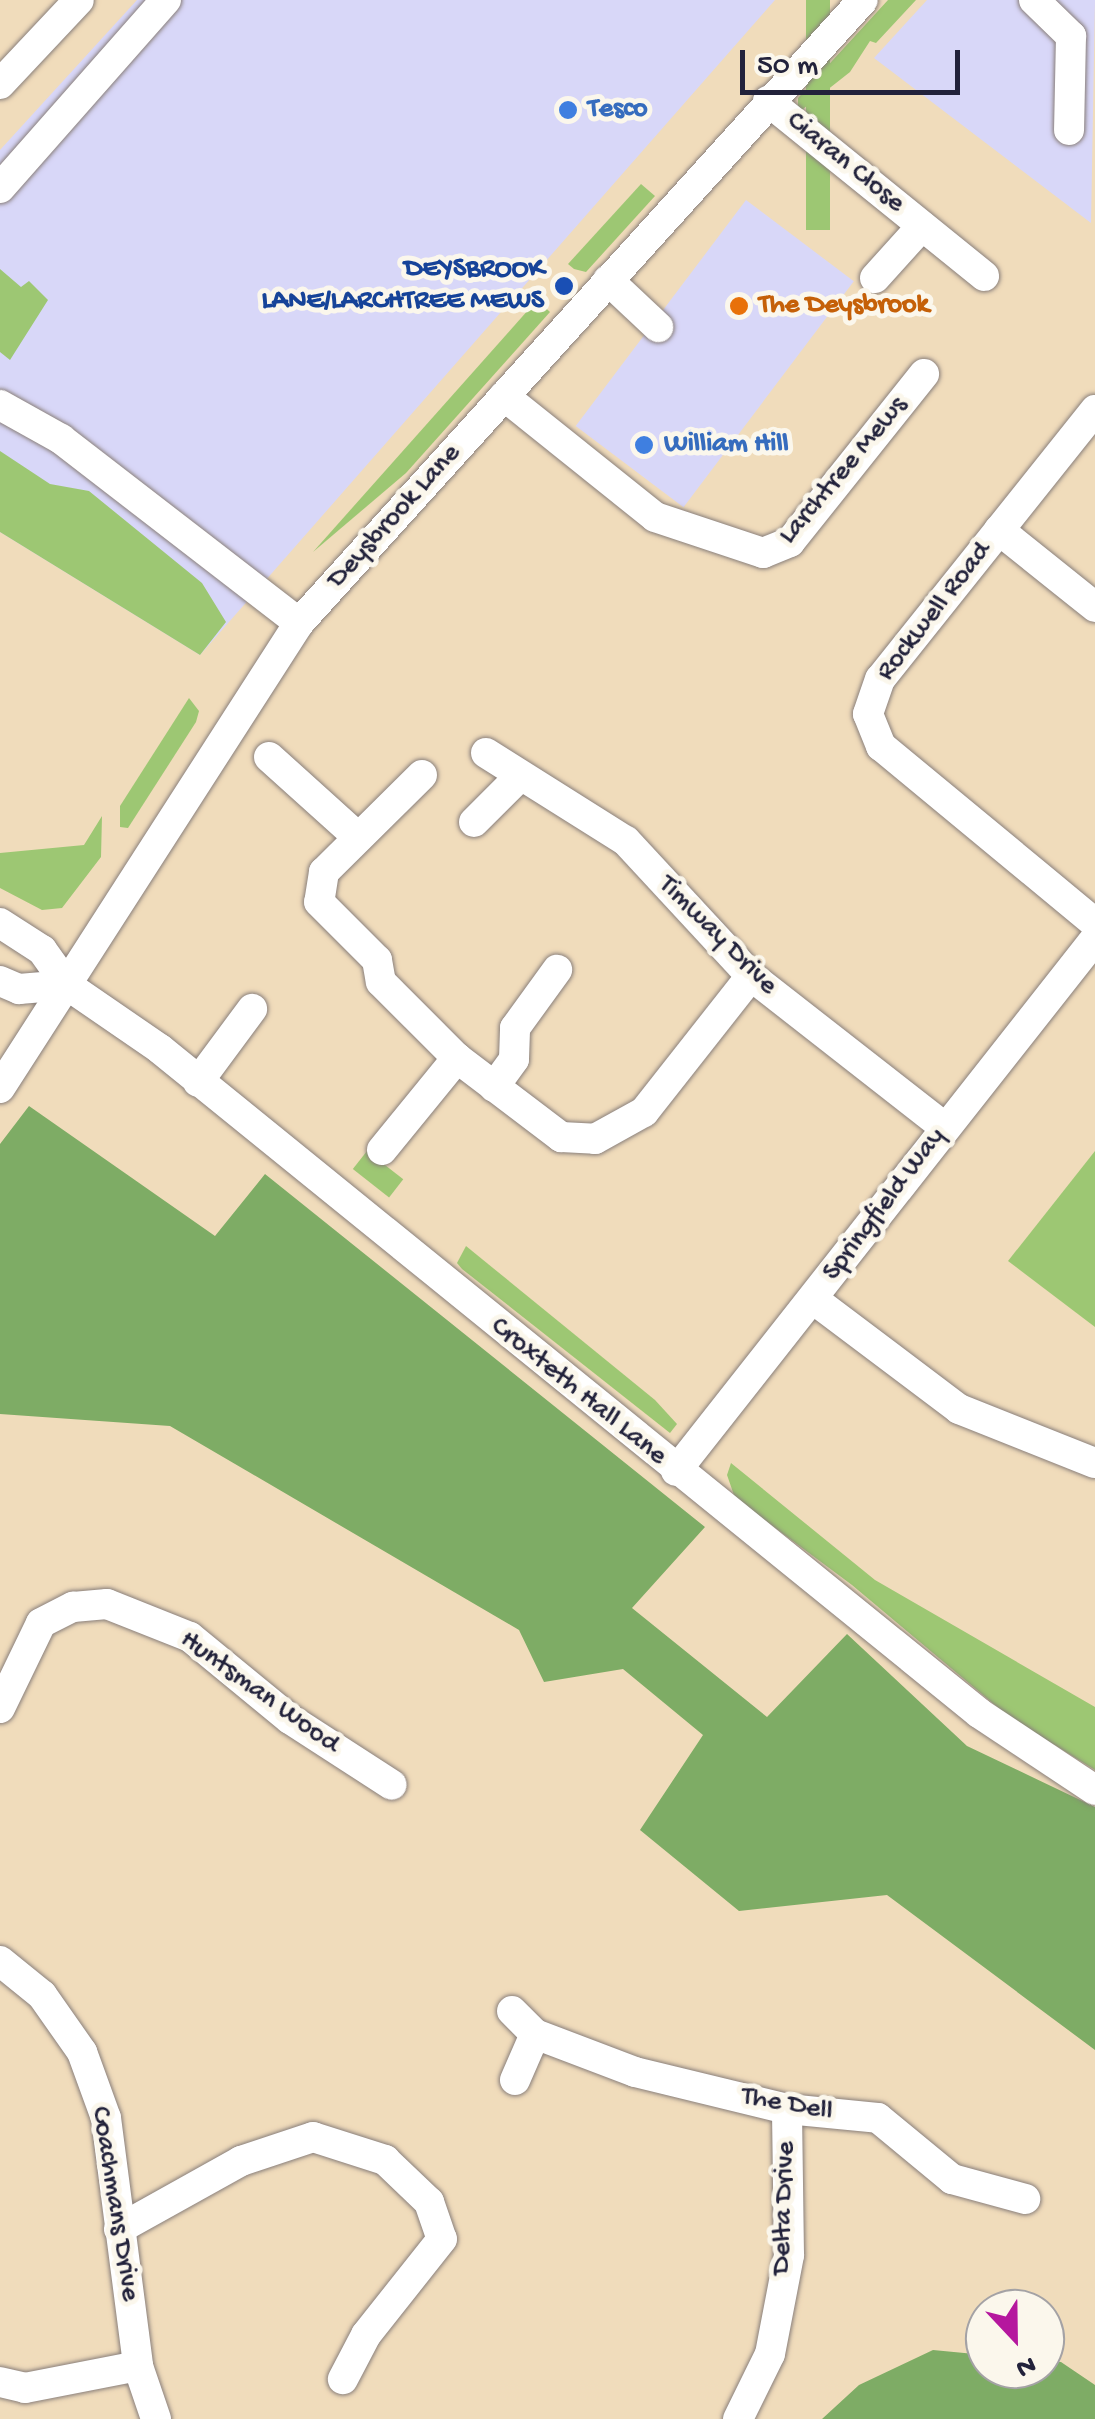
<!DOCTYPE html>
<html>
<head>
<meta charset="utf-8">
<style>
  body { margin:0 }
  #map { position:relative; width:1095px; height:2419px; overflow:hidden; background:#f0dcbb; font-family:"Gochi Hand",sans-serif }
  div>[style] { position:absolute }
  .built>* { inset:0; background:#d8d7f8; transform-origin:0 0 }
  .green>* { inset:0; background:#9dc773; transform-origin:0 0 }
  .forest>* { inset:0; background:#7eac65 }
  .roads { filter:drop-shadow(0 0 2px #897f7b) drop-shadow(0 0 2px #897f7b) }
  .minor>* { height:30px; margin:-15px; padding:0 15px; transform-origin:15px; border-radius:15px; background:#fff }
  .dots>* { width:28px; height:28px; translate:-50% -50%; box-sizing:border-box; border:5px solid #fbf7ec; border-radius:50% }
  span { translate:-50% -50%; white-space:nowrap; text-align:center; line-height:1.15; -webkit-text-stroke:10px #fbf7ec; paint-order:stroke }
  .shop-label { font-size:28px; color:#366cbe; font-weight:700 }
  .left { translate:0 -50%; text-align:left }
  .street-label { font-size:28px; color:#22223b }
  .transit-label { font-size:28px; color:#164399; font-weight:700 }
  .right { translate:-100% -50%; text-align:right }
  .food-label { font-size:28px; color:#c56008; font-weight:700 }
  .north { position:absolute; left:965px; top:2289px; width:100px; height:100px; box-sizing:border-box; background:#fbf7ec; border:2px solid #a4a2a5; border-radius:50%; rotate:158deg; font-size:28px; font-weight:700; line-height:40px; text-align:center; color:#22223b }
  .north::after { content:''; display:block; margin:auto; width:35px; height:45px; background:#b5179e; clip-path:polygon(50% 0,100% 100%,50% 72%,0 100%) }
  .scale { position:absolute; left:740px; top:50px; width:220px; height:45px; box-sizing:border-box; border:5px solid #22223b; border-top:0; padding-left:12px; font-size:30px; line-height:35px; white-space:nowrap; color:#22223b; -webkit-text-stroke:8px #fbf7ec; paint-order:stroke }
</style>
</head>
<body>
<div id="map">
  <div class="built">
    <div style="clip-path:polygon(137px 0,775px 0,200px 655px,0 532px,0 150px)"></div>
    <div style="clip-path:polygon(927px 0,1095px 0,1091px 223px,874px 58px)"></div>
    <div style="left:746px;top:200px;width:135px;height:283px;rotate:37deg"></div>
  </div>
  <div class="green">
    <div style="left:806px;top:0;width:24px;height:230px"></div>
    <div style="clip-path:polygon(888px 0,916px 0,876px 43px,870px 41px,850px 72px,798px 113px,798px 98px)"></div>
    <div style="clip-path:polygon(641px 184px,655px 196px,586px 272px,574px 269px,568px 264px)"></div>
    <div style="clip-path:polygon(0 269px,21px 287px,29px 281px,48px 300px,10px 360px,0 352px)"></div>
    <div style="clip-path:polygon(537px 300px,550px 312px,406px 473px,313px 552px)"></div>
    <div style="clip-path:polygon(0 451px,50px 484px,89px 491px,202px 583px,226px 622px,200px 655px,0 532px)"></div>
    <div style="clip-path:polygon(189px 698px,199px 711px,196px 722px,128px 828px,120px 827px,120px 806px)"></div>
    <div style="clip-path:polygon(102px 816px,101px 857px,62px 908px,42px 910px,0 888px,0 853px,84px 845px)"></div>
    <div style="left:367px;top:1151px;width:46px;height:23px;rotate:38deg"></div>
    <div style="clip-path:polygon(1095px 1151px,1095px 1327px,1008px 1261px)"></div>
    <div style="clip-path:polygon(466px 1246px,655px 1400px,677px 1424px,670px 1433px,462px 1269px,457px 1263px)"></div>
    <div style="clip-path:polygon(731px 1463px,875px 1580px,1095px 1707px,1095px 1770px,1008px 1716px,852px 1585px,735px 1498px,727px 1475px)"></div>
  </div>
  <div class="forest">
    <div style="clip-path:polygon(29px 1106px,215px 1236px,265px 1174px,705px 1527px,632px 1608px,767px 1717px,847px 1634px,967px 1746px,1095px 1807px,1095px 2050px,887px 1895px,739px 1911px,640px 1830px,703px 1735px,623px 1669px,544px 1682px,519px 1630px,170px 1426px,0 1414px,0 1144px)"></div>
    <div style="clip-path:polygon(933px 2350px,985px 2355px,985px 2369px,1045px 2369px,1045px 2361px,1061px 2362px,1095px 2385px,1095px 2419px,822px 2419px,859px 2385px)"></div>
  </div>
  <div class="roads">
    <div class="minor">
      <div style="left:1034px;top:0;width:52px;rotate:44.2deg"></div>
      <div style="left:1071px;top:36px;width:94px;rotate:91.2deg"></div>
      <div style="left:0;top:84px;width:115px;rotate:-46.8deg"></div>
      <div style="left:768px;top:101px;width:278px;rotate:39deg"></div>
      <div style="left:0;top:188px;width:251px;rotate:-48.6deg"></div>
      <div style="left:875px;top:278px;width:70px;rotate:-47.9deg"></div>
      <div style="left:608px;top:280px;width:69px;rotate:43.2deg"></div>
      <div style="left:504px;top:396px;width:193px;rotate:38.7deg"></div>
      <div style="left:655px;top:517px;width:114px;rotate:18.4deg"></div>
      <div style="left:763px;top:553px;width:29px;rotate:-22deg"></div>
      <div style="left:790px;top:542px;width:215px;rotate:-51.4deg"></div>
      <div style="left:0;top:405px;width:70px;rotate:29.1deg"></div>
      <div style="left:61px;top:439px;width:301px;rotate:37.7deg"></div>
      <div style="left:1095px;top:410px;width:344px;rotate:128.6deg"></div>
      <div style="left:880px;top:679px;width:37px;rotate:109deg"></div>
      <div style="left:868px;top:714px;width:35px;rotate:68deg"></div>
      <div style="left:881px;top:746px;width:278px;rotate:39.6deg"></div>
      <div style="left:999px;top:530px;width:123px;rotate:38.7deg"></div>
      <div style="left:486px;top:753px;width:165px;rotate:32.2deg"></div>
      <div style="left:626px;top:841px;width:184px;rotate:47.2deg"></div>
      <div style="left:751px;top:976px;width:245px;rotate:38deg"></div>
      <div style="left:269px;top:757px;width:120px;rotate:42deg"></div>
      <div style="left:422px;top:775px;width:138px;rotate:135.3deg"></div>
      <div style="left:324px;top:872px;width:30px;rotate:99deg"></div>
      <div style="left:319px;top:902px;width:82px;rotate:45deg"></div>
      <div style="left:377px;top:960px;width:22px;rotate:80deg"></div>
      <div style="left:381px;top:982px;width:107px;rotate:45deg"></div>
      <div style="left:457px;top:1058px;width:131px;rotate:37.2deg"></div>
      <div style="left:561px;top:1137px;width:34px;rotate:3deg"></div>
      <div style="left:595px;top:1139px;width:56px;rotate:-28.9deg"></div>
      <div style="left:644px;top:1112px;width:173px;rotate:-51.8deg"></div>
      <div style="left:474px;top:822px;width:65px;rotate:-45deg"></div>
      <div style="left:0;top:923px;width:50px;rotate:32.7deg"></div>
      <div style="left:42px;top:950px;width:43px;rotate:54.5deg"></div>
      <div style="left:67px;top:985px;width:113px;rotate:34.5deg"></div>
      <div style="left:160px;top:1049px;width:1054px;rotate:39.03deg"></div>
      <div style="left:979px;top:1713px;width:139px;rotate:33.6deg"></div>
      <div style="left:0;top:981px;width:21px;rotate:23deg"></div>
      <div style="left:19px;top:989px;width:48px;rotate:-4.8deg"></div>
      <div style="left:198px;top:1082px;width:91px;rotate:-53.5deg"></div>
      <div style="left:494px;top:1087px;width:34px;rotate:-54deg"></div>
      <div style="left:514px;top:1059px;width:31px;rotate:-88deg"></div>
      <div style="left:515px;top:1028px;width:72px;rotate:-54.1deg"></div>
      <div style="left:0;top:1088px;width:553px;rotate:-57.26deg"></div>
      <div style="left:299px;top:623px;width:840px;rotate:-47.85deg"></div>
      <div style="left:382px;top:1150px;width:119px;rotate:-50.8deg"></div>
      <div style="left:813px;top:1299px;width:183px;rotate:37deg"></div>
      <div style="left:959px;top:1409px;width:146px;rotate:21.7deg"></div>
      <div style="left:676px;top:1471px;width:677px;rotate:-51.78deg"></div>
      <div style="left:0;top:1708px;width:94px;rotate:-64.2deg"></div>
      <div style="left:41px;top:1623px;width:36px;rotate:-27deg"></div>
      <div style="left:73px;top:1607px;width:34px;rotate:-5deg"></div>
      <div style="left:107px;top:1604px;width:89px;rotate:21.7deg"></div>
      <div style="left:190px;top:1637px;width:129px;rotate:39.4deg"></div>
      <div style="left:290px;top:1719px;width:121px;rotate:32.9deg"></div>
      <div style="left:0;top:1961px;width:54px;rotate:39deg"></div>
      <div style="left:42px;top:1995px;width:70px;rotate:54.9deg"></div>
      <div style="left:82px;top:2052px;width:70px;rotate:70deg"></div>
      <div style="left:106px;top:2118px;width:250px;rotate:82.6deg"></div>
      <div style="left:138px;top:2366px;width:56px;rotate:71.2deg"></div>
      <div style="left:512px;top:2011px;width:33px;rotate:45deg"></div>
      <div style="left:535px;top:2034px;width:107px;rotate:20.8deg"></div>
      <div style="left:635px;top:2072px;width:156px;rotate:13.7deg"></div>
      <div style="left:787px;top:2109px;width:91px;rotate:5.6deg"></div>
      <div style="left:878px;top:2118px;width:96px;rotate:39.5deg"></div>
      <div style="left:952px;top:2179px;width:76px;rotate:15.3deg"></div>
      <div style="left:515px;top:2080px;width:50px;rotate:-66.5deg"></div>
      <div style="left:119px;top:2229px;width:140px;rotate:-29.1deg"></div>
      <div style="left:241px;top:2161px;width:76px;rotate:-18.4deg"></div>
      <div style="left:313px;top:2137px;width:76px;rotate:17.7deg"></div>
      <div style="left:385px;top:2160px;width:61px;rotate:43.7deg"></div>
      <div style="left:429px;top:2202px;width:39px;rotate:71deg"></div>
      <div style="left:442px;top:2239px;width:122px;rotate:128.4deg"></div>
      <div style="left:366px;top:2335px;width:50px;rotate:117.6deg"></div>
      <div style="left:0;top:2382px;width:26px;rotate:13deg"></div>
      <div style="left:25px;top:2388px;width:115px;rotate:-11deg"></div>
      <div style="left:738px;top:2419px;width:72px;rotate:-63.8deg"></div>
      <div style="left:770px;top:2354px;width:101px;rotate:-79.1deg"></div>
      <div style="left:789px;top:2255px;width:146px;rotate:-90.8deg"></div>
    </div>
  </div>
  <div class="dots">
    <div style="left:568px;top:110px;background:#3f7fe0"></div>
    <div style="left:564px;top:286px;background:#1a4fb4"></div>
    <div style="left:739px;top:306px;background:#e8710a"></div>
    <div style="left:644px;top:445px;background:#3f7fe0"></div>
  </div>
  <div class="shop-label">
    <span class="left" style="left:588px;top:110px">Tesco</span>
    <span class="left" style="left:664px;top:445px">William Hill</span>
  </div>
  <div class="street-label">
    <span style="left:845px;top:163px;rotate:39deg">Ciaran Close</span>
    <span style="left:844px;top:471px;rotate:-50deg">Larchtree Mews</span>
    <span style="left:395px;top:517px;rotate:-48deg">Deysbrook Lane</span>
    <span style="left:935px;top:612px;rotate:-52deg">Rockwell Road</span>
    <span style="left:717px;top:936px;rotate:45deg">Timway Drive</span>
    <span style="left:885px;top:1205px;rotate:-53deg">Springfield Way</span>
    <span style="left:578px;top:1392px;rotate:39deg">Croxteth Hall Lane</span>
    <span style="left:259px;top:1693px;rotate:36deg">Huntsman Wood</span>
    <span style="left:787px;top:2105px;rotate:10deg">The Dell</span>
    <span style="left:114px;top:2204px;rotate:81deg">Coachmans Drive</span>
    <span style="left:785px;top:2208px;rotate:-88deg">Delta Drive</span>
  </div>
  <div class="transit-label">
    <span class="right" style="left:544px;top:286px">DEYSBROOK<br>LANE/LARCHTREE MEWS</span>
  </div>
  <div class="food-label">
    <span class="left" style="left:759px;top:306px">The Deysbrook</span>
  </div>
  <div class="north">N</div>
  <div class="scale">50 m</div>
</div>
</body>
</html>
